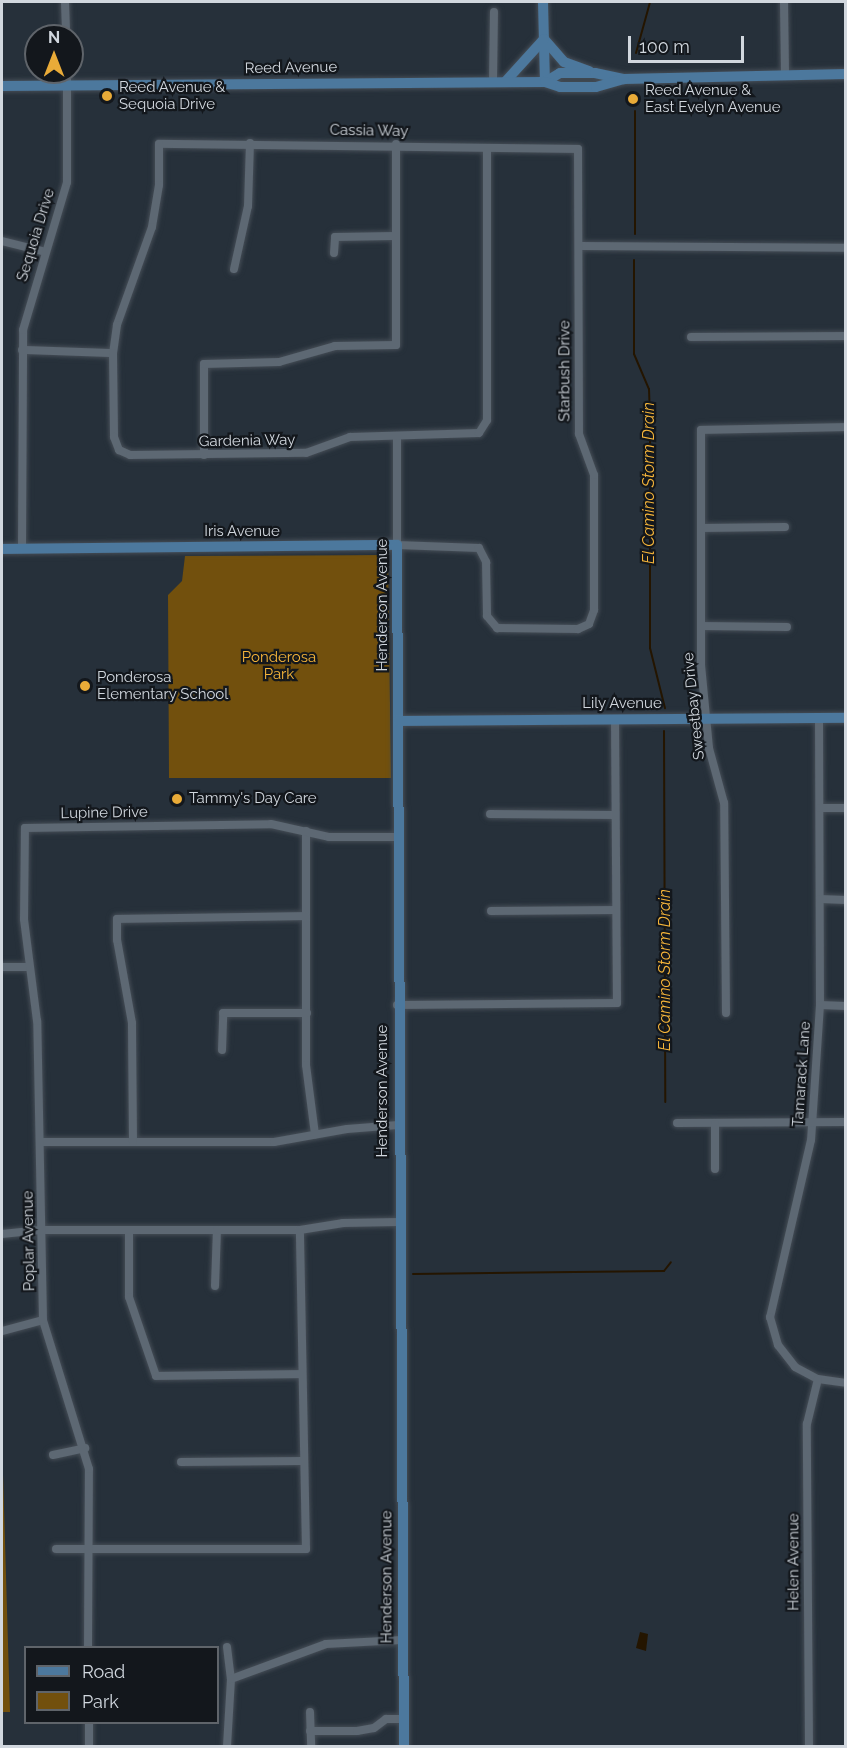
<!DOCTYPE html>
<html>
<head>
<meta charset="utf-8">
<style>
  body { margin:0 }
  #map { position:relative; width:847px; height:1748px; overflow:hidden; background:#26303a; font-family:Raleway,sans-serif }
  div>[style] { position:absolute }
  .green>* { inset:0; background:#72500d }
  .water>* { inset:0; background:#241500 }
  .stream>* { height:2px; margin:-1px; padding:0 1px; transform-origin:1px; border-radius:1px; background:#241500 }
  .roads { filter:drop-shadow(0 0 2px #454d56) drop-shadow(0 0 2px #454d56) }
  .street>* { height:8px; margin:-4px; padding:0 4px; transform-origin:4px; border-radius:4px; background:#5d6873 }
  .secondary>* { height:10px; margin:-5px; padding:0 5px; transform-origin:5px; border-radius:5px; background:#4c789d }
  .dots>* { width:16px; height:16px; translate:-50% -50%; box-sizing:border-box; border:3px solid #13171c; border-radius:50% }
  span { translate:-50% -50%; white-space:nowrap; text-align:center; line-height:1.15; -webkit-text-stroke:4.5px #13171c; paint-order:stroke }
  .street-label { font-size:15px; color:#d1d7de }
  .poi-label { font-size:15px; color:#d1d7de }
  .left { translate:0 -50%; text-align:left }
  .park-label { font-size:15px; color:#f6b53a }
  .water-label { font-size:16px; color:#f6b53a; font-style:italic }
  .frame { position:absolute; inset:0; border:3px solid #d1d7de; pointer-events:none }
  .legend { position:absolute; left:24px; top:1646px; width:195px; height:78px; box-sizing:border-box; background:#13171c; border:2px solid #5f646a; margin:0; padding:8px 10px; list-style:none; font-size:18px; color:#d1d7de }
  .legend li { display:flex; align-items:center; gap:12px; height:30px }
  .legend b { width:30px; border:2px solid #5f646a }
  .north { position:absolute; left:24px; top:24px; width:60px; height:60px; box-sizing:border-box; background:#13171c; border:2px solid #5f646a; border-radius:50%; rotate:0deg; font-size:16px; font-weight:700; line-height:24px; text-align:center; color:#d1d7de }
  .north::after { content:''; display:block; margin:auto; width:21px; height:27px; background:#e9ab38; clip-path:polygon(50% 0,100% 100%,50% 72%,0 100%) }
  .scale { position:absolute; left:628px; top:36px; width:116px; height:27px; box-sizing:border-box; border:3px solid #d1d7de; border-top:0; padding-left:8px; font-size:18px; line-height:21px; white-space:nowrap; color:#d1d7de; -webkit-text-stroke:4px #13171c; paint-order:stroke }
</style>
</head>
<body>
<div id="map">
  <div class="green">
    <div style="clip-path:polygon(388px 555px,391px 778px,169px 778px,168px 595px,182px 581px,185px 556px)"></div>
    <div style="clip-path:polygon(2px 1440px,10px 1712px,2px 1712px)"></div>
  </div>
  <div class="water">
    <div style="clip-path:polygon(640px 1632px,648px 1634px,646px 1651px,636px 1648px)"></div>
  </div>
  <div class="stream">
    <div style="left:636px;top:53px;width:53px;rotate:-74.6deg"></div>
    <div style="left:635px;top:111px;width:123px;rotate:90deg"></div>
    <div style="left:634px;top:260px;width:94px;rotate:90deg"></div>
    <div style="left:634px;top:354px;width:38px;rotate:67deg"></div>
    <div style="left:649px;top:389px;width:23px;rotate:88deg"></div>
    <div style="left:650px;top:412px;width:236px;rotate:90deg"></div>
    <div style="left:650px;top:648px;width:62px;rotate:76deg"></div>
    <div style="left:664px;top:731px;width:371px;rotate:89.8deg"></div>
    <div style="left:413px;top:1274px;width:251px;rotate:-0.7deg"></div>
    <div style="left:664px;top:1271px;width:11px;rotate:-52deg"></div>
  </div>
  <div class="roads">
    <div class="street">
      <div style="left:65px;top:2px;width:34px;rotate:88deg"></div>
      <div style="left:784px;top:2px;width:73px;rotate:89.2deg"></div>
      <div style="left:493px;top:82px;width:70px;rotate:-89.2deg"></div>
      <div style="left:2px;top:241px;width:45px;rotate:14deg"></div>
      <div style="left:580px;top:246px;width:266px;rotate:0.4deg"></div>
      <div style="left:334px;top:253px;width:16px;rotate:-86deg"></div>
      <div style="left:335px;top:237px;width:59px;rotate:-1deg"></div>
      <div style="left:234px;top:269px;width:65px;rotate:-77.5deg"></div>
      <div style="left:248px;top:206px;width:63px;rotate:-88.2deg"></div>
      <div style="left:691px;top:337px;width:155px;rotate:-0.4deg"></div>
      <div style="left:22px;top:350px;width:91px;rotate:1.9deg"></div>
      <div style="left:397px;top:436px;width:109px;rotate:90deg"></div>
      <div style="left:397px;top:545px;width:82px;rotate:2.1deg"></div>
      <div style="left:479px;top:548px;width:16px;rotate:63deg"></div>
      <div style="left:486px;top:562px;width:54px;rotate:88.9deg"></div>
      <div style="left:487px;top:616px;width:16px;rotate:50deg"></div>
      <div style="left:497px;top:628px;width:81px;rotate:0.7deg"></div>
      <div style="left:578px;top:629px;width:12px;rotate:-24deg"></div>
      <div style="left:589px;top:624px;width:15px;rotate:-70deg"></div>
      <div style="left:594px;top:610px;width:135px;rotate:-90deg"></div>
      <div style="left:594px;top:475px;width:44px;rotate:-110.1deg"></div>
      <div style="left:579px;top:434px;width:285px;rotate:-90.2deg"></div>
      <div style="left:578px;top:149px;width:419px;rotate:-179.3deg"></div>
      <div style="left:159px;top:144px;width:41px;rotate:90deg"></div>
      <div style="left:159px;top:185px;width:43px;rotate:99.5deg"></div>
      <div style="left:152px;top:227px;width:104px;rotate:109.7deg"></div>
      <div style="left:117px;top:325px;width:28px;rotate:98deg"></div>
      <div style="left:113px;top:353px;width:84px;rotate:89.3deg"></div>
      <div style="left:114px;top:437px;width:14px;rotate:69deg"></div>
      <div style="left:119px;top:450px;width:12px;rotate:24deg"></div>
      <div style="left:130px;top:455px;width:176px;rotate:-0.7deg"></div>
      <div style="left:306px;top:453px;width:47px;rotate:-20deg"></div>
      <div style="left:350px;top:437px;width:129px;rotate:-1.8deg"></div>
      <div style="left:479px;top:433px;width:15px;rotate:-58deg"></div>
      <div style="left:487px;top:420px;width:270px;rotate:-90deg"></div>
      <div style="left:204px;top:455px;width:91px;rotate:-90deg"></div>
      <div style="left:204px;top:364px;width:75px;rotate:-1.5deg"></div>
      <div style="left:279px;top:362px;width:58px;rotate:-15.9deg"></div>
      <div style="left:335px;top:346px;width:61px;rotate:-0.9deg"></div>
      <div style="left:396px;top:345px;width:201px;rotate:-90deg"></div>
      <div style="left:701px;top:528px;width:84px;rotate:-0.7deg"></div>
      <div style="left:22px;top:549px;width:219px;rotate:-89.7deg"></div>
      <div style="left:23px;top:330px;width:154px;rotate:-73.4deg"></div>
      <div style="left:67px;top:182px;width:110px;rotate:-90deg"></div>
      <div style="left:701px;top:626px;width:86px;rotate:0.7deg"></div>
      <div style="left:819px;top:718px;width:287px;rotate:89.8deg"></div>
      <div style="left:820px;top:1005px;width:135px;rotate:93.8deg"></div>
      <div style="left:811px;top:1140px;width:182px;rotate:103deg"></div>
      <div style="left:770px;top:1317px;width:29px;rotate:74deg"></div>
      <div style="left:778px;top:1345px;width:28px;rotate:52deg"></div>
      <div style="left:795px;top:1367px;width:26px;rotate:28deg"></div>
      <div style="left:818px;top:1379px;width:28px;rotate:8deg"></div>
      <div style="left:820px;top:808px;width:26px"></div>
      <div style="left:490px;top:814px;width:125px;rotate:0.5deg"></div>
      <div style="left:306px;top:831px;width:234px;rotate:90deg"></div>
      <div style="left:306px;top:1065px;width:70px;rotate:82.6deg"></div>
      <div style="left:820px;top:899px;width:26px;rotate:2deg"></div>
      <div style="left:491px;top:911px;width:125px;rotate:-0.5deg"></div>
      <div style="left:2px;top:967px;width:26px"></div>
      <div style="left:397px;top:1005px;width:220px;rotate:-0.5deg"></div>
      <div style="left:617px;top:1003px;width:284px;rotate:-90.4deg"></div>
      <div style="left:820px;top:1005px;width:26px;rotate:2deg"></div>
      <div style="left:726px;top:1013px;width:210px;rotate:-90.5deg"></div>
      <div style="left:724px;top:803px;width:57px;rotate:-105.3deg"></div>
      <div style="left:709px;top:748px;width:83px;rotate:-95.5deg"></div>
      <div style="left:701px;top:665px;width:235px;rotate:-90deg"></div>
      <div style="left:701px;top:430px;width:145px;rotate:-1.2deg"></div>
      <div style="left:222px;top:1050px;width:37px;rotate:-88deg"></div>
      <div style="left:223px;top:1013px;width:84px"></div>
      <div style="left:677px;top:1123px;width:169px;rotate:-0.3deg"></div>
      <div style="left:715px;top:1124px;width:45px;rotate:90deg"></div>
      <div style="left:42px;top:1142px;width:232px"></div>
      <div style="left:274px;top:1142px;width:74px;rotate:-10.1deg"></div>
      <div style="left:347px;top:1129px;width:51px;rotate:-4.5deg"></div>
      <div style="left:133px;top:1142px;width:119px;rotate:-90.5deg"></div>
      <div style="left:132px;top:1023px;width:84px;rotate:-100.2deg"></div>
      <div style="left:117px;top:940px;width:21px;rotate:-90deg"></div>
      <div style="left:117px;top:919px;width:189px;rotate:-0.9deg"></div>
      <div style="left:129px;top:1231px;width:66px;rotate:90deg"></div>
      <div style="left:129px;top:1297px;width:83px;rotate:71.1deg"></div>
      <div style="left:156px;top:1376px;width:146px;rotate:-0.8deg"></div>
      <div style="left:2px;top:1234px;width:39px;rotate:-6deg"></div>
      <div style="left:41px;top:1230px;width:259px"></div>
      <div style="left:300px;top:1230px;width:44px;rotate:-9.2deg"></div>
      <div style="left:343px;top:1223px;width:56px;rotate:-1deg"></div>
      <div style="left:215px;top:1286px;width:56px;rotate:-88deg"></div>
      <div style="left:2px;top:1331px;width:42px;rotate:-15deg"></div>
      <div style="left:53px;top:1455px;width:33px;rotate:-12deg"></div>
      <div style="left:181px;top:1462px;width:122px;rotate:-0.5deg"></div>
      <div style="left:56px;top:1549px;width:250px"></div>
      <div style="left:306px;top:1549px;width:319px;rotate:-91.1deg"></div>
      <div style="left:227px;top:1647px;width:32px;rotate:83deg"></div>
      <div style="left:231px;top:1679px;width:67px;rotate:93.4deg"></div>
      <div style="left:88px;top:1648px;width:179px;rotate:-89.7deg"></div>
      <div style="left:89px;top:1469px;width:156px;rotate:-107.2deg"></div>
      <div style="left:43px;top:1320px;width:299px;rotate:-91.1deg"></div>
      <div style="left:37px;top:1021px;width:103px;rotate:-97.3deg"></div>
      <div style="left:24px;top:919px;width:91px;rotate:-89.4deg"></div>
      <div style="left:25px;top:828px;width:246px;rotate:-0.9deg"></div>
      <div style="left:271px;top:824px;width:59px;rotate:12.6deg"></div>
      <div style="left:329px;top:837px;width:68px"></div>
      <div style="left:231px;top:1679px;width:101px;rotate:-20.2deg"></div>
      <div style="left:326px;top:1644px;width:76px;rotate:-3deg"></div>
      <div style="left:310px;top:1712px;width:34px;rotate:88deg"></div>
      <div style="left:89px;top:1722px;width:24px;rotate:90deg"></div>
      <div style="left:310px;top:1731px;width:47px"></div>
      <div style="left:357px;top:1731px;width:17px;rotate:-10deg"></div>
      <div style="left:374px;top:1728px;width:15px;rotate:-37deg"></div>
      <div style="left:386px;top:1719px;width:17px"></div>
      <div style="left:809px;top:1746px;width:322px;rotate:-90.4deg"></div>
      <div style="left:807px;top:1424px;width:46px;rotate:-76.3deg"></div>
    </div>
    <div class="secondary">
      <div style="left:543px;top:2px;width:80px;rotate:88.6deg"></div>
      <div style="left:544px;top:39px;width:30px;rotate:49deg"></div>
      <div style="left:564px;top:62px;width:27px;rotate:20deg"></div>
      <div style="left:505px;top:82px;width:58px;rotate:-47.8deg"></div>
      <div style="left:545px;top:82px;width:17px;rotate:-31deg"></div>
      <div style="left:560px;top:73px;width:35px"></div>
      <div style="left:595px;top:73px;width:30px;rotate:12deg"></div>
      <div style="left:624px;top:79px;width:222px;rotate:-1.3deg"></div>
      <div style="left:2px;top:86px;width:543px;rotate:-0.42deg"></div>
      <div style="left:545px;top:82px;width:16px;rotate:18deg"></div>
      <div style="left:560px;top:87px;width:36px"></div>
      <div style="left:596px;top:87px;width:29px;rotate:-16deg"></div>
      <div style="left:2px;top:549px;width:395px;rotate:-0.6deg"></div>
      <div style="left:397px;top:545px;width:1201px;rotate:89.67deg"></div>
      <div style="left:398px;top:721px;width:448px;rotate:-0.4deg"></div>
    </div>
  </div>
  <div class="dots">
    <div style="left:107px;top:96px;background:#e9ab38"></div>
    <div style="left:633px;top:99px;background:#e9ab38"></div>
    <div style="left:85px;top:686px;background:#e9ab38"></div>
    <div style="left:177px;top:799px;background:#e9ab38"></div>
  </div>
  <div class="street-label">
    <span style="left:291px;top:68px;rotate:-1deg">Reed Avenue</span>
    <span style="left:369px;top:131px;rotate:1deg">Cassia Way</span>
    <span style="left:36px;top:235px;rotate:-73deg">Sequoia Drive</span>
    <span style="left:565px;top:371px;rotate:-90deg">Starbush Drive</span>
    <span style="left:247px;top:441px;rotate:-1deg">Gardenia Way</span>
    <span style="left:242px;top:532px">Iris Avenue</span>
    <span style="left:383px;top:605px;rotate:-90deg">Henderson Avenue</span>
    <span style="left:622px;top:704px">Lily Avenue</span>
    <span style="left:694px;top:706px;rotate:-96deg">Sweetbay Drive</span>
    <span style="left:104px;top:813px;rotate:-1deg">Lupine Drive</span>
    <span style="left:802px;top:1074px;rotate:-86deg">Tamarack Lane</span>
    <span style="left:383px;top:1091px;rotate:-90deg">Henderson Avenue</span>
    <span style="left:29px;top:1241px;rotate:-91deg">Poplar Avenue</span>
    <span style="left:794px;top:1562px;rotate:-90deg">Helen Avenue</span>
    <span style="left:387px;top:1577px;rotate:-90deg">Henderson Avenue</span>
  </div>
  <div class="poi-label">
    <span class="left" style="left:119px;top:96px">Reed Avenue &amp;<br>Sequoia Drive</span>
    <span class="left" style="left:645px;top:99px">Reed Avenue &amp;<br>East Evelyn Avenue</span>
    <span class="left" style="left:97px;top:686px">Ponderosa<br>Elementary School</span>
    <span class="left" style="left:189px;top:799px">Tammy's Day Care</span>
  </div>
  <div class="park-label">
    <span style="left:279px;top:666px">Ponderosa<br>Park</span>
  </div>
  <div class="water-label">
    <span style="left:649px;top:483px;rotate:-90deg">El Camino Storm Drain</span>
    <span style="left:665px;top:970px;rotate:-90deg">El Camino Storm Drain</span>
  </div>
  <div class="frame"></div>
  <ul class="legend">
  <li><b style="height:8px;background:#4c789d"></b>Road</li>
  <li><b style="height:16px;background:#72500d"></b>Park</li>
  </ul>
  <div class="north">N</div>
  <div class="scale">100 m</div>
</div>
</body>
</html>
